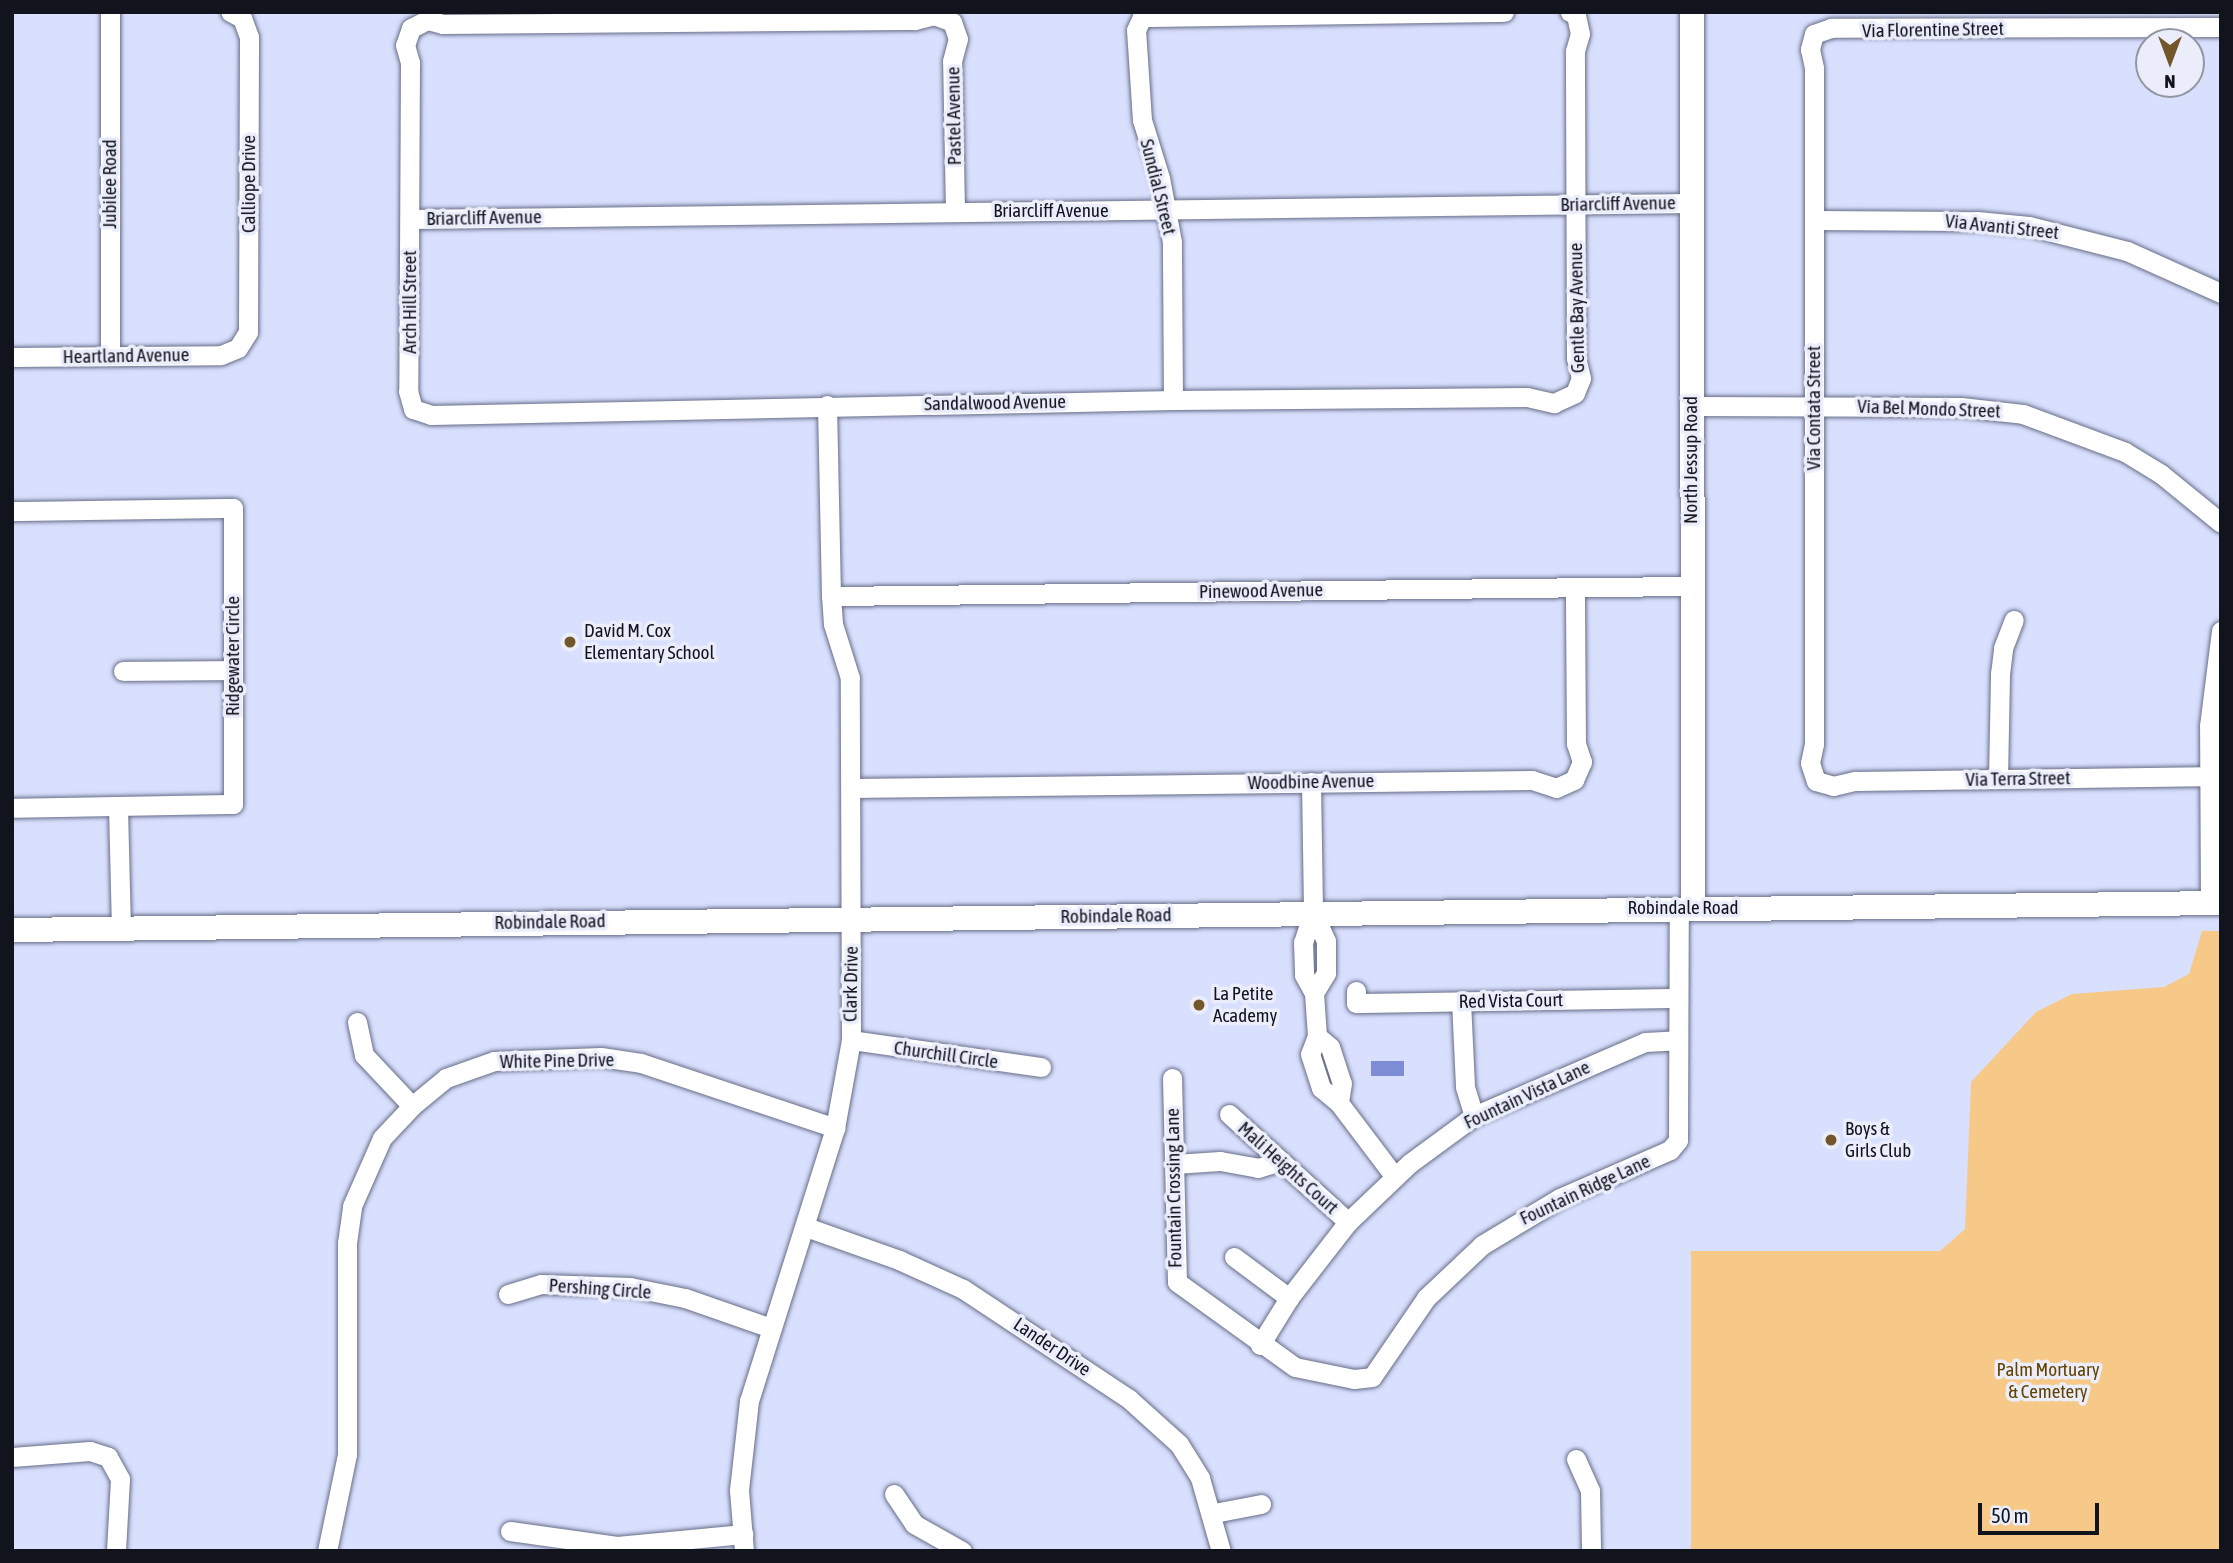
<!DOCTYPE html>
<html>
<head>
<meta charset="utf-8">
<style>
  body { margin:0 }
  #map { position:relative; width:2233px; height:1563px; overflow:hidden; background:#d9e0fe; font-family:"Asap Condensed",sans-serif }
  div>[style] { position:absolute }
  .green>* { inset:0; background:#f6c988 }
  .water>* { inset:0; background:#7e8bd5; transform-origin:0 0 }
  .roads { filter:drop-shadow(0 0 2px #676d87) drop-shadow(0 0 2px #676d87) }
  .minor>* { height:19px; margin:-9.5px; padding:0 9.5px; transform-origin:9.5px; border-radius:9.5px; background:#fff }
  .tertiary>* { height:24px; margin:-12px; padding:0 12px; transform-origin:12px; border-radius:12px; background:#fff }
  .dots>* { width:19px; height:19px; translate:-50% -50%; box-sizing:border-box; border:4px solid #ebeefa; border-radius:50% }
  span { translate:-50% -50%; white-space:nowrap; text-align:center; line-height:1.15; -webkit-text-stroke:7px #ebeefa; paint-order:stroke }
  .street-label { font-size:19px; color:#11131d }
  .poi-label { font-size:19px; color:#11131d }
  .left { translate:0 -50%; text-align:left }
  .park-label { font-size:19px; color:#634200 }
  .frame { position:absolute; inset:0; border:14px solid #11131d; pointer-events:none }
  .north { position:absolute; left:2135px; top:28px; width:70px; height:70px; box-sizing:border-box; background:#ebeefa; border:2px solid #9496a2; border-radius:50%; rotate:180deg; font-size:19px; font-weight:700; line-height:28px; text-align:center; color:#11131d }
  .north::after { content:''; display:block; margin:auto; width:24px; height:32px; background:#735629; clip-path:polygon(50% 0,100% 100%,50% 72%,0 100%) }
  .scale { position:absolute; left:1978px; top:1503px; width:121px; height:32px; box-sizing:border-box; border:4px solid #11131d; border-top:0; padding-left:9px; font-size:21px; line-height:24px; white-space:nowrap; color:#11131d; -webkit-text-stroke:5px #ebeefa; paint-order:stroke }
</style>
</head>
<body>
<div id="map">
  <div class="green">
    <div style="clip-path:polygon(2202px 931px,2221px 931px,2221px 1551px,1691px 1551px,1691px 1251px,1940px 1251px,1965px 1229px,1971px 1082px,2036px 1012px,2072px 994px,2164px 987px,2189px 974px)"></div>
  </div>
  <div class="water">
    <div style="left:1371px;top:1061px;width:33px;height:15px"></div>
  </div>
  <div class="roads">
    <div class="minor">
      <div style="left:110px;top:12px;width:344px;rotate:90deg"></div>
      <div style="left:2221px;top:27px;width:390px;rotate:179.9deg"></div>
      <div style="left:1831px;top:28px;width:18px;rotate:161deg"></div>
      <div style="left:1814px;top:34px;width:16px;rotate:105deg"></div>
      <div style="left:1810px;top:49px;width:19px;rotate:78deg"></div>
      <div style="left:1814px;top:68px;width:676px;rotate:90deg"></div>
      <div style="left:1814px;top:744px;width:19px;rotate:102deg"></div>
      <div style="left:1810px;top:763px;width:19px;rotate:72deg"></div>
      <div style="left:1816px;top:781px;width:18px;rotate:16deg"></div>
      <div style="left:1833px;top:786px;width:23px;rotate:-13deg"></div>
      <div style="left:1855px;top:781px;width:366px;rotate:-0.8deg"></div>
      <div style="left:955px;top:211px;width:150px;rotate:-91.1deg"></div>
      <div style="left:952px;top:61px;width:23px;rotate:-75deg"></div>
      <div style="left:958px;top:39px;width:18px;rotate:-109deg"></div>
      <div style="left:952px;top:22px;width:19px;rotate:-159deg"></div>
      <div style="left:934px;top:15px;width:20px;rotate:165deg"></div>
      <div style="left:915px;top:20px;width:472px;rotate:179.5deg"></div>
      <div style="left:443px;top:24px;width:16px;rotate:-166deg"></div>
      <div style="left:427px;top:20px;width:18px;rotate:153deg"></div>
      <div style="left:411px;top:28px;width:18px;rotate:109deg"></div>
      <div style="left:405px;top:45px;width:19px;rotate:74deg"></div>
      <div style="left:410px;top:63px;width:328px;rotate:90.3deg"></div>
      <div style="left:408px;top:391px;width:19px;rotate:74deg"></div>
      <div style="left:413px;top:409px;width:19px;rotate:18deg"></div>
      <div style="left:431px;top:415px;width:742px;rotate:-1.16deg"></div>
      <div style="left:1173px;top:400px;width:354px;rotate:-0.5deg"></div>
      <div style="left:1527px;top:397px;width:28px;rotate:13deg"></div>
      <div style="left:1554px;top:403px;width:23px;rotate:-25deg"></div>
      <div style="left:1575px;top:393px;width:16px;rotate:-68deg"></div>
      <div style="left:1581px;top:378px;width:21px;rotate:-104deg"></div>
      <div style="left:1576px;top:358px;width:307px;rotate:-90.2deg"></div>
      <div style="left:1575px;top:51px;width:18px;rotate:-74deg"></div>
      <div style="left:1580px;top:34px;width:19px;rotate:-102deg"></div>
      <div style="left:1576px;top:15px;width:7px;rotate:-153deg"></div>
      <div style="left:410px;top:219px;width:1282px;rotate:-0.72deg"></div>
      <div style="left:1814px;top:220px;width:163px;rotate:0.4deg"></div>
      <div style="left:1977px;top:221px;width:52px;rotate:5.5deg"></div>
      <div style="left:2029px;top:226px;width:101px;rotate:14.3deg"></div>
      <div style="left:2127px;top:251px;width:103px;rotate:24.1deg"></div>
      <div style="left:12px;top:357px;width:209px;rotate:-0.5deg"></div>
      <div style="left:221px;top:355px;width:18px;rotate:-22deg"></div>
      <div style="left:238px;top:348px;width:19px;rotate:-58deg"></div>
      <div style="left:248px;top:332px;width:295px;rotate:-89.8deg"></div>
      <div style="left:249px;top:37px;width:20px;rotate:-110deg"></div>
      <div style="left:242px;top:18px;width:13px;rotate:-153deg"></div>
      <div style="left:1173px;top:400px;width:158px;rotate:-90.4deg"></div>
      <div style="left:1172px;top:242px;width:65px;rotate:-100.6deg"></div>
      <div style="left:1160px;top:178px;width:61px;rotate:-107.2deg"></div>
      <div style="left:1142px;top:120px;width:90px;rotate:-93.8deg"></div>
      <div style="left:1136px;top:30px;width:14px;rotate:-65deg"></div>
      <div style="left:1142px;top:17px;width:362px;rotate:-0.8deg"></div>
      <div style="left:1691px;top:406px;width:270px;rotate:0.2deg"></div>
      <div style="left:1961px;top:407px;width:62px;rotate:6.4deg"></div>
      <div style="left:2023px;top:414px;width:109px;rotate:20.4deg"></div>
      <div style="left:2125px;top:452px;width:42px;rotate:31.4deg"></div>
      <div style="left:2161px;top:474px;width:77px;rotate:39.2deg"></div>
      <div style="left:12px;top:511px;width:221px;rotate:-0.8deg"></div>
      <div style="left:233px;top:508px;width:296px;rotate:90deg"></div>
      <div style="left:233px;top:804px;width:221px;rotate:179deg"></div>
      <div style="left:831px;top:596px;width:861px;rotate:-0.67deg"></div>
      <div style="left:123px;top:671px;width:110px;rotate:-0.5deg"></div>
      <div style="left:1998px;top:779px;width:105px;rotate:-88.9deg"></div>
      <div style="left:2000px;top:674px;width:26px;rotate:-83deg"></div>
      <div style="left:2003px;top:648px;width:30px;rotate:-69deg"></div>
      <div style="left:1311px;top:782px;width:130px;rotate:89.1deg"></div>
      <div style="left:1313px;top:912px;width:32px;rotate:108deg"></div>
      <div style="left:1303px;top:942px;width:33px;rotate:88deg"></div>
      <div style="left:1304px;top:975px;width:21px;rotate:61deg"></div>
      <div style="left:1314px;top:993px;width:43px;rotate:86deg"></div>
      <div style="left:1317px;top:1036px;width:19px;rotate:111deg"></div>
      <div style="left:1310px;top:1054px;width:36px;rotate:72deg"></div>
      <div style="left:1321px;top:1088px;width:23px;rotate:40deg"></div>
      <div style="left:1339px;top:1103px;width:93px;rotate:52.9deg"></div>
      <div style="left:851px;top:788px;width:681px;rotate:-0.67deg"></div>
      <div style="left:1532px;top:780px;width:25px;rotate:18deg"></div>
      <div style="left:1556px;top:788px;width:20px;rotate:-24deg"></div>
      <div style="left:1574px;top:780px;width:20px;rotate:-66deg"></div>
      <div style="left:1582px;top:762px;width:19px;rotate:-108deg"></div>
      <div style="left:1576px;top:744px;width:156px;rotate:-90.4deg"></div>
      <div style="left:118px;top:807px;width:122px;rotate:88.6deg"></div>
      <div style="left:2210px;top:903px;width:177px;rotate:-90.3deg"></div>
      <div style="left:2209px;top:726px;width:96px;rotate:-82.8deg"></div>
      <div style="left:1313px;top:912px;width:32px;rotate:66deg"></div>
      <div style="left:1326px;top:941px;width:32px;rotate:90deg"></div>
      <div style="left:1326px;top:973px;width:23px;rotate:121deg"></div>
      <div style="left:1356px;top:991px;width:12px;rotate:90deg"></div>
      <div style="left:1356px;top:1003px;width:321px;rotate:-0.9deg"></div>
      <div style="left:1461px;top:1001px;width:86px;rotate:87.3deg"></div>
      <div style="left:1465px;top:1087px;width:30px;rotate:73deg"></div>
      <div style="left:357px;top:1022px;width:34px;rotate:78deg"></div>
      <div style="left:364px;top:1055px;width:70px;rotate:46.7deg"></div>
      <div style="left:1317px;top:1036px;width:17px;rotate:40deg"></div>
      <div style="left:1330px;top:1047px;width:38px;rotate:72deg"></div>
      <div style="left:1342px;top:1083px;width:20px;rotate:99deg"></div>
      <div style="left:851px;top:1040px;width:192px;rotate:8.1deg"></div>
      <div style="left:1172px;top:1078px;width:204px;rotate:88.6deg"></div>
      <div style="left:1177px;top:1282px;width:145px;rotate:35.8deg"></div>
      <div style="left:1295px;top:1367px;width:60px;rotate:11.5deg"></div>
      <div style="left:1354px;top:1379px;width:18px;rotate:-6deg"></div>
      <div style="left:1372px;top:1377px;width:96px;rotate:-55.6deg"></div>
      <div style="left:1426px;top:1298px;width:77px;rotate:-43.4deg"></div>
      <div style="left:1482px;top:1245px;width:91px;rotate:-31.1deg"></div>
      <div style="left:1560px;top:1198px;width:120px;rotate:-23.6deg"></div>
      <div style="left:1670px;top:1150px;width:13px;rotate:-51deg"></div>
      <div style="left:1678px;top:1140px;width:232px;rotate:-89.8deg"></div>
      <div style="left:1229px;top:1114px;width:161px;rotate:42.2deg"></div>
      <div style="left:1174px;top:1164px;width:46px;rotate:-3.7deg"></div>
      <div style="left:1220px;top:1161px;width:39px;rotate:10deg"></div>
      <div style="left:1258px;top:1168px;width:24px;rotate:-17deg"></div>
      <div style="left:806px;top:1227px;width:99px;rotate:19.5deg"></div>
      <div style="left:899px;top:1260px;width:70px;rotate:24.4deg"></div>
      <div style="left:963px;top:1289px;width:199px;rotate:33.5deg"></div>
      <div style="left:1129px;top:1399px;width:67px;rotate:42deg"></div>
      <div style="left:1179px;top:1444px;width:40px;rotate:58deg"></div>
      <div style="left:1200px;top:1478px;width:76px;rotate:74deg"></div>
      <div style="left:1234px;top:1257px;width:69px;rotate:36.7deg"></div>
      <div style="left:508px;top:1294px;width:34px;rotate:-17deg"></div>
      <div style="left:541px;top:1284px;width:89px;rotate:1.9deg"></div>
      <div style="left:630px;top:1287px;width:56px;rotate:11.3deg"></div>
      <div style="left:685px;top:1298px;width:91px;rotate:19.2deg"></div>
      <div style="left:1260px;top:1345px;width:55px;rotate:-58.3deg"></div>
      <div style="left:1289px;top:1298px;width:96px;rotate:-52.2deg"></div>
      <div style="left:1348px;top:1222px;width:86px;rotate:-43.6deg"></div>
      <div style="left:1410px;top:1163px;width:79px;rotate:-36.3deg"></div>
      <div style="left:1474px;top:1116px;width:186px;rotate:-23.4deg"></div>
      <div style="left:1645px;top:1042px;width:33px;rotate:-3deg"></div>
      <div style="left:12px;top:1457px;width:78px;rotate:-4.4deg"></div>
      <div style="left:90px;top:1451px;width:19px;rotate:18deg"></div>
      <div style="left:108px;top:1457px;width:25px;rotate:61deg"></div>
      <div style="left:120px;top:1479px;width:72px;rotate:93.2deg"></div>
      <div style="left:1576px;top:1459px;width:35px;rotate:66deg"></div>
      <div style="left:1590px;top:1491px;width:60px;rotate:89deg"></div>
      <div style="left:894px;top:1494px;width:36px;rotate:56deg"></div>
      <div style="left:914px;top:1524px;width:55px;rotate:29.4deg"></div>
      <div style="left:1214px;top:1513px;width:48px;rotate:-10.8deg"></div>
      <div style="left:510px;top:1531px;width:108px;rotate:8deg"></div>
      <div style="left:617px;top:1546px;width:127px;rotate:-5.4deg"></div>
      <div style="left:327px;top:1551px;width:99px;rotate:-78.3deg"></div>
      <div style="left:347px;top:1454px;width:211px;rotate:-90deg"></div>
      <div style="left:347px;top:1243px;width:37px;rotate:-82deg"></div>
      <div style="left:352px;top:1206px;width:74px;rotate:-66.2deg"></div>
      <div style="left:382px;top:1138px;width:44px;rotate:-46.8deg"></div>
      <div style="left:412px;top:1106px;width:44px;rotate:-39.5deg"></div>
      <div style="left:446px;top:1078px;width:51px;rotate:-19.5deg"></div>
      <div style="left:494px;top:1061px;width:107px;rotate:-2.1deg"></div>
      <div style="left:601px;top:1057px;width:40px;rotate:8.5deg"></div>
      <div style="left:641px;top:1063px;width:205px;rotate:18.5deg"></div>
      <div style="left:744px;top:1551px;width:61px;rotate:-94.7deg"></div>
      <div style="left:739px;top:1490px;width:90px;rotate:-83.6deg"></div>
      <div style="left:749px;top:1401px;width:286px;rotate:-72.5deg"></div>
      <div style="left:835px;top:1128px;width:89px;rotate:-79.7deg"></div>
      <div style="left:851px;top:1040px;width:362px;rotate:-90.2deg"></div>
      <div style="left:850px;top:678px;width:57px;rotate:-107.5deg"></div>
      <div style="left:833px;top:624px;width:28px;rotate:-94deg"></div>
      <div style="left:831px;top:596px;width:191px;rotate:-91.2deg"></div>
    </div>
    <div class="tertiary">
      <div style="left:1692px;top:12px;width:896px;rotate:89.94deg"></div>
      <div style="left:12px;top:930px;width:2209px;rotate:-0.7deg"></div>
    </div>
  </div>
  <div class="dots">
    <div style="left:570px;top:642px;background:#735629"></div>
    <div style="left:1199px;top:1005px;background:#735629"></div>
    <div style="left:1831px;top:1140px;background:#735629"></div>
  </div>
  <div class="street-label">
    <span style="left:1933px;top:30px;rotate:-1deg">Via Florentine Street</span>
    <span style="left:954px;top:116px;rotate:-91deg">Pastel Avenue</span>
    <span style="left:110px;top:184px;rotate:-90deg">Jubilee Road</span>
    <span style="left:249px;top:184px;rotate:-90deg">Calliope Drive</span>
    <span style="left:1158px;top:187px;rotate:76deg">Sundial Street</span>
    <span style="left:1618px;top:204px;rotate:-1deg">Briarcliff Avenue</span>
    <span style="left:1051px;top:211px">Briarcliff Avenue</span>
    <span style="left:484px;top:218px;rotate:-1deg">Briarcliff Avenue</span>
    <span style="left:2002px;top:227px;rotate:6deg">Via Avanti Street</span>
    <span style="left:410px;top:302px;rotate:-90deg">Arch Hill Street</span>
    <span style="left:1577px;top:308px;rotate:-91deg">Gentle Bay Avenue</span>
    <span style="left:126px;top:356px;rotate:-1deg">Heartland Avenue</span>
    <span style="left:995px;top:403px;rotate:-1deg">Sandalwood Avenue</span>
    <span style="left:1814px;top:408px;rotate:-90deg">Via Contata Street</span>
    <span style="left:1929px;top:409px;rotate:2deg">Via Bel Mondo Street</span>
    <span style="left:1691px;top:460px;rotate:-90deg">North Jessup Road</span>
    <span style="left:1261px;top:591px;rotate:-1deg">Pinewood Avenue</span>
    <span style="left:233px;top:656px;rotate:-90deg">Ridgewater Circle</span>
    <span style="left:2018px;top:779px;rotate:-1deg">Via Terra Street</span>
    <span style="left:1311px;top:782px;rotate:-1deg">Woodbine Avenue</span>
    <span style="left:1683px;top:908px">Robindale Road</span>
    <span style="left:1116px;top:916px;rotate:-1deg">Robindale Road</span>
    <span style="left:550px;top:922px;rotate:-1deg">Robindale Road</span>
    <span style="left:851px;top:984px;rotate:-89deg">Clark Drive</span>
    <span style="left:1511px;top:1001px;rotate:-1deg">Red Vista Court</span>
    <span style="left:946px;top:1055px;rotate:8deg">Churchill Circle</span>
    <span style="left:557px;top:1061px;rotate:-1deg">White Pine Drive</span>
    <span style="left:1527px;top:1095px;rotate:-25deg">Fountain Vista Lane</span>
    <span style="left:1288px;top:1168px;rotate:42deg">Mali Heights Court</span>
    <span style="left:1174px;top:1188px;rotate:-91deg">Fountain Crossing Lane</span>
    <span style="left:1585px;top:1190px;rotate:-25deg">Fountain Ridge Lane</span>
    <span style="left:600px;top:1289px;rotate:4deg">Pershing Circle</span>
    <span style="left:1052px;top:1347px;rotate:34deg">Lander Drive</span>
  </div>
  <div class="poi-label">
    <span class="left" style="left:584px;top:642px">David M. Cox<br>Elementary School</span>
    <span class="left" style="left:1213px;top:1005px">La Petite<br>Academy</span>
    <span class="left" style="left:1845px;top:1140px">Boys &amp;<br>Girls Club</span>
  </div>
  <div class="park-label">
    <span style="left:2048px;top:1381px">Palm Mortuary<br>&amp; Cemetery</span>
  </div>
  <div class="frame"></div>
  <div class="north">N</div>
  <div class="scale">50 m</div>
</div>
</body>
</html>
